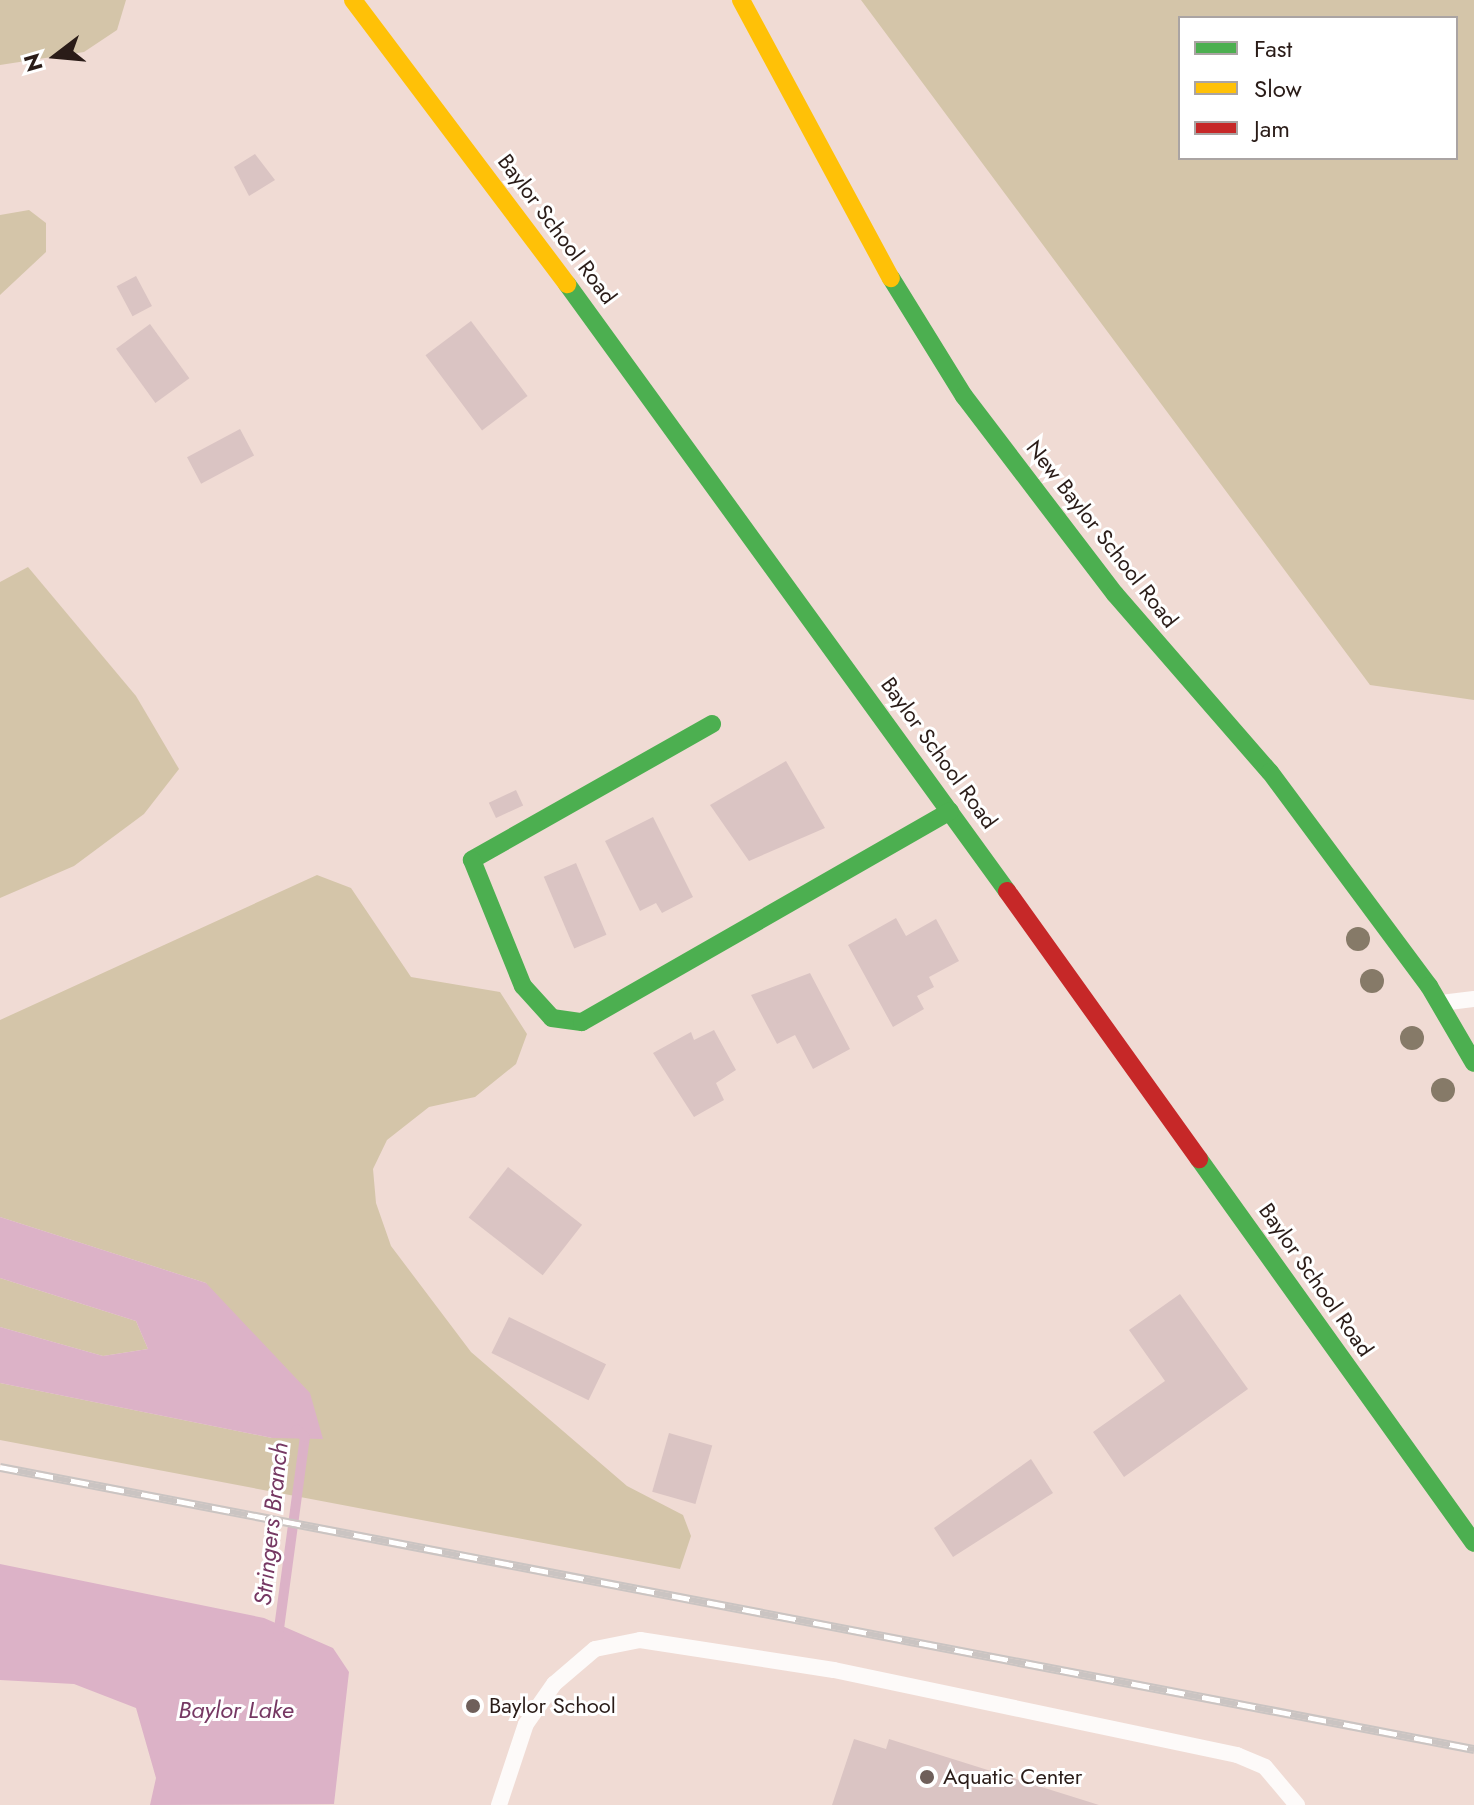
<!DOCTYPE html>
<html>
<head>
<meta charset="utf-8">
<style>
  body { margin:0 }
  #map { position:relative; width:1474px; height:1805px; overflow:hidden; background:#f0dbd4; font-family:Jost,sans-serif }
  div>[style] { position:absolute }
  .green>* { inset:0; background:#d4c5a9 }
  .water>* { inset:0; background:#dcb2c7 }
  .stream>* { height:10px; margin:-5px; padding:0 5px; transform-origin:5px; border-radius:5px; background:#dcb2c7 }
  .building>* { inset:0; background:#dac4c3; transform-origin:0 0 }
  .lane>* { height:16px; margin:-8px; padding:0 8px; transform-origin:8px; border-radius:8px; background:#fdfaf9 }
  .fast>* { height:18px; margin:-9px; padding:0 9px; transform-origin:9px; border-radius:9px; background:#4caf50 }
  .slow>* { height:18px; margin:-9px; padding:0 9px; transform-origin:9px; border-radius:9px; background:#ffc107 }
  .jam>* { height:18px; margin:-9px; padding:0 9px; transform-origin:9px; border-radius:9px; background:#c62828 }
  .rail>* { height:9px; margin-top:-4.5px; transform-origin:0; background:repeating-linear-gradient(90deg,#fff 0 18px,#cac4c2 0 36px); box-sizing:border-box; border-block:2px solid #cac4c2 }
  .trees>* { width:24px; height:24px; margin:-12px; border-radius:50%; background:#867a68 }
  .dots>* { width:22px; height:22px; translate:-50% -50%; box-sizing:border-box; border:4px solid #fff; border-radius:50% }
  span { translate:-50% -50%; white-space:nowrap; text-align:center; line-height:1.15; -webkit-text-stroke:6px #fff; paint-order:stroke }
  .street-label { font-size:22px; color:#2a1c18 }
  .poi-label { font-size:22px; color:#2a1c18 }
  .left { translate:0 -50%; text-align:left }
  .water-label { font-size:24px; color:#763863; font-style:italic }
  .legend { position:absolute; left:1178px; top:16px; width:280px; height:144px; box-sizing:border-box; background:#fff; border:2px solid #aaa4a3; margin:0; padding:10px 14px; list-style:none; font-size:24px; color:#2a1c18 }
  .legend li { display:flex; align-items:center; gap:16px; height:40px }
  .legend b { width:40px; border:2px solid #aaa4a3 }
  .north { position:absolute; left:16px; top:16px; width:80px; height:80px; -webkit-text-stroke:6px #fff; paint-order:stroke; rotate:254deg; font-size:22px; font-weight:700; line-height:32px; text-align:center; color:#2a1c18 }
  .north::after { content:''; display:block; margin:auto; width:28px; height:36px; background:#2a1c18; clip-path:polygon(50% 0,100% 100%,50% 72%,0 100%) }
</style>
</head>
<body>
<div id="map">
  <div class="green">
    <div style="clip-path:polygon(0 0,126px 0,117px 30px,84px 52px,0 65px)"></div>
    <div style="clip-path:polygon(evenodd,861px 0,1474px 0,1474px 700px,1370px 685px,861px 0,1180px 18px,1456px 18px,1456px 158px,1180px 158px,1180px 18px)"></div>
    <div style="clip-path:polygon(29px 210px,46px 223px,46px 252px,0 295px,0 215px)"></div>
    <div style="clip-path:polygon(28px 567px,136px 696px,179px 769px,144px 814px,74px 866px,0 898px,0 582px)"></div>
    <div style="clip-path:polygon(317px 875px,351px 888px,411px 977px,500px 992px,527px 1034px,516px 1064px,475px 1097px,429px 1107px,387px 1140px,373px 1169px,376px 1203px,391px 1246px,471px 1352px,627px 1486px,683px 1515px,691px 1536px,680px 1569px,0 1440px,0 1383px,272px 1438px,206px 1283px,0 1217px,0 1020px)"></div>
    <div style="clip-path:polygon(0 1278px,136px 1321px,148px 1349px,103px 1356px,0 1327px)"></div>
  </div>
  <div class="water">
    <div style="clip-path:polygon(0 1217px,206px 1283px,310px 1393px,323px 1439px,272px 1438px,0 1383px,0 1327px,103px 1356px,148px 1349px,136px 1321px,0 1278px)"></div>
    <div style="clip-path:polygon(0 1564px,264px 1618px,333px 1648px,349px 1672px,334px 1804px,150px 1805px,156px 1778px,136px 1708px,74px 1684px,0 1680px)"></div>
  </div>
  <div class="stream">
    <div style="left:278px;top:1636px;width:201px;rotate:-82.3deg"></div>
    <div style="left:305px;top:1437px;width:11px;rotate:-139deg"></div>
  </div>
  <div class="building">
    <div style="clip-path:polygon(255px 154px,275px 180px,249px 196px,234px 167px)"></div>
    <div style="left:136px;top:276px;width:34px;height:22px;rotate:62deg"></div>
    <div style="left:471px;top:321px;width:94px;height:57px;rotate:53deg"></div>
    <div style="left:150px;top:324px;width:67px;height:42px;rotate:54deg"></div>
    <div style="left:240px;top:429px;width:30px;height:60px;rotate:62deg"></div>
    <div style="clip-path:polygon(786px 761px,825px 828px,749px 861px,710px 805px)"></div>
    <div style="left:516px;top:790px;width:17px;height:30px;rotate:65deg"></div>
    <div style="clip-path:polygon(653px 817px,693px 897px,662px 913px,656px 903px,640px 911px,605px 841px)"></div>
    <div style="left:576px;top:863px;width:78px;height:35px;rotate:67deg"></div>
    <div style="clip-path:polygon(896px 918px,906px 936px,936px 919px,959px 961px,929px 977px,934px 987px,917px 996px,924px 1009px,893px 1027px,848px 945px)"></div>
    <div style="clip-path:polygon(810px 973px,850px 1049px,813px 1069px,795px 1035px,777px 1044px,751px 995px)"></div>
    <div style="clip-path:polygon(714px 1030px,736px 1070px,716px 1083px,724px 1100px,694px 1117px,653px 1053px,691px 1032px,694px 1040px)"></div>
    <div style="left:508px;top:1167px;width:94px;height:64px;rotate:38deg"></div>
    <div style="clip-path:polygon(1180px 1294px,1248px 1389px,1124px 1477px,1093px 1432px,1165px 1381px,1129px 1330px)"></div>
    <div style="left:509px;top:1317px;width:108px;height:40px;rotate:26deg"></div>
    <div style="left:669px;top:1433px;width:45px;height:61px;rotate:16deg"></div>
    <div style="clip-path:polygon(1031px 1459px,1053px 1493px,953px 1557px,934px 1528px)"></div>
    <div style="clip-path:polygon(854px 1739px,886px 1749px,889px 1739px,1099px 1805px,832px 1805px)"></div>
  </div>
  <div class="lane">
    <div style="left:1441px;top:1003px;width:33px;rotate:-7deg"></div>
    <div style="left:499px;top:1805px;width:85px;rotate:-71.6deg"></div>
    <div style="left:526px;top:1724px;width:49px;rotate:-55deg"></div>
    <div style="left:554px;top:1684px;width:54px;rotate:-40.5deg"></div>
    <div style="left:595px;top:1649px;width:46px;rotate:-11.3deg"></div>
    <div style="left:640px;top:1640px;width:196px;rotate:8.8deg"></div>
    <div style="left:834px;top:1670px;width:412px;rotate:11.9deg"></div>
    <div style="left:1237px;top:1755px;width:30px;rotate:23deg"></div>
    <div style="left:1265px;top:1767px;width:50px;rotate:49.9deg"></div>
  </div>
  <div class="fast">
    <div style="left:891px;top:278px;width:139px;rotate:58.3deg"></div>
    <div style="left:964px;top:396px;width:249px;rotate:52.7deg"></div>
    <div style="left:1115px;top:594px;width:236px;rotate:49deg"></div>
    <div style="left:1270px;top:772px;width:267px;rotate:53.4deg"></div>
    <div style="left:1429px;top:986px;width:89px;rotate:59.7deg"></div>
    <div style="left:567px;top:284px;width:750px;rotate:54.06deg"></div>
    <div style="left:712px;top:724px;width:276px;rotate:150.5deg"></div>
    <div style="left:472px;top:860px;width:136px;rotate:68deg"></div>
    <div style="left:523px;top:986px;width:43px;rotate:47.8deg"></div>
    <div style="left:552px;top:1018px;width:30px;rotate:8deg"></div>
    <div style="left:582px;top:1022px;width:424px;rotate:-29.8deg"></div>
    <div style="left:1199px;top:1159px;width:472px;rotate:54.4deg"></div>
  </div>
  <div class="slow">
    <div style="left:353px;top:0;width:356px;rotate:53deg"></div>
    <div style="left:741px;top:0;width:316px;rotate:61.7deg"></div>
  </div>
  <div class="jam">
    <div style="left:1007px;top:891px;width:330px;rotate:54.4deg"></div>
  </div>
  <div class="rail">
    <div style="left:0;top:1467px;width:1501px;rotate:10.83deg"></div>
  </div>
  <div class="trees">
    <div style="left:1358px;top:939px"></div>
    <div style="left:1372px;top:981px"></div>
    <div style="left:1412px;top:1038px"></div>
    <div style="left:1443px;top:1090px"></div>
  </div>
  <div class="dots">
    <div style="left:473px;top:1706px;background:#6f5f5a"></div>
    <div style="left:927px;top:1777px;background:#6f5f5a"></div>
  </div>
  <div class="street-label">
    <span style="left:557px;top:229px;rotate:53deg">Baylor School Road</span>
    <span style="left:1102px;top:534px;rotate:52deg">New Baylor School Road</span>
    <span style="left:939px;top:753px;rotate:54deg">Baylor School Road</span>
    <span style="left:1316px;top:1280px;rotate:55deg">Baylor School Road</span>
  </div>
  <div class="poi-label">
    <span class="left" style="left:489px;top:1706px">Baylor School</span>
    <span class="left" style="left:943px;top:1777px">Aquatic Center</span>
  </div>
  <div class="water-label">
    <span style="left:271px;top:1524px;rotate:-84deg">Stringers Branch</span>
    <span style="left:236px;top:1710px">Baylor Lake</span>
  </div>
  <ul class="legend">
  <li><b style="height:10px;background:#4caf50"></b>Fast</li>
  <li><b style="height:10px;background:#ffc107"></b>Slow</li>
  <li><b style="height:10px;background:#c62828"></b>Jam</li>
  </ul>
  <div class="north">N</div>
</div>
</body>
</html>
